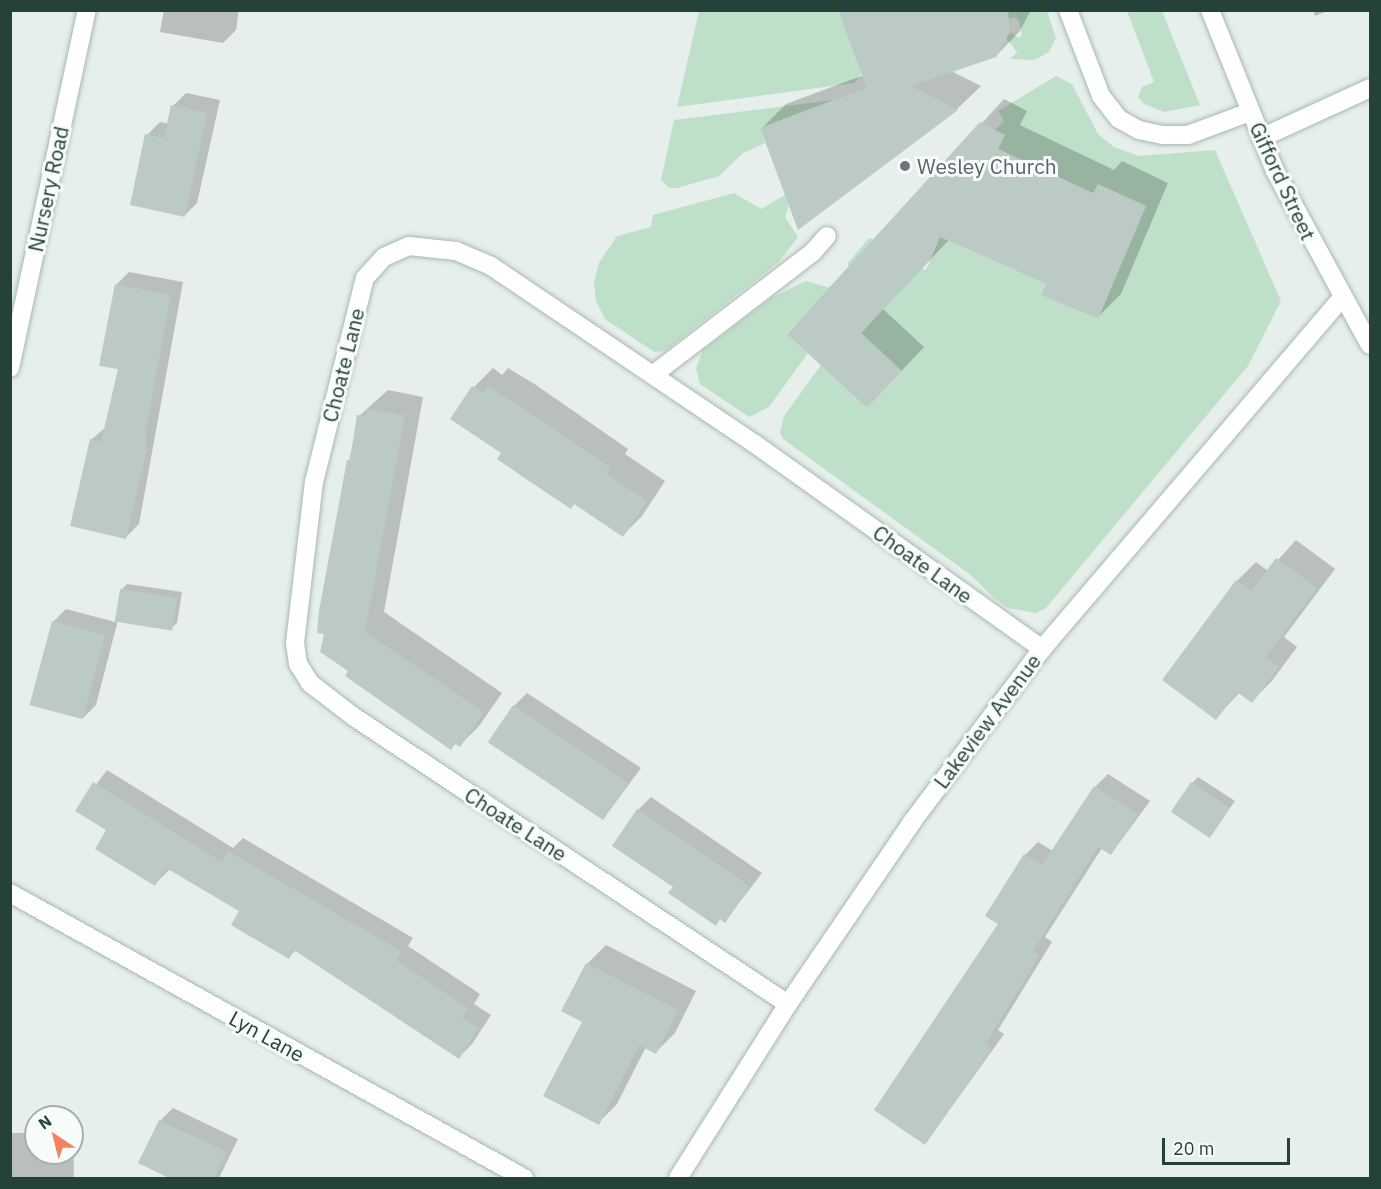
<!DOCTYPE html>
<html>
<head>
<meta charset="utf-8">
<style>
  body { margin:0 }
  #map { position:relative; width:1381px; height:1189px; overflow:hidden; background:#e6efeb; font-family:"IBM Plex Sans",sans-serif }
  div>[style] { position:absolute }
  .green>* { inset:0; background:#bfe0c8 }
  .shadow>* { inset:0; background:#0003 }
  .building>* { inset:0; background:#bbcac4; transform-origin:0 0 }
  .roads { filter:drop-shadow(0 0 2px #a8b8b2) drop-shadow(0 0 2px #a8b8b2) }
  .lane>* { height:18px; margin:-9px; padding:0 9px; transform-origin:9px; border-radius:9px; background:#fff }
  .street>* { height:18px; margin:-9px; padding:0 9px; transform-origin:9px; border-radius:9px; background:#fff }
  .secondary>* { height:18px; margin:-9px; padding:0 9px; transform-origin:9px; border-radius:9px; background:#fff }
  .dots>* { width:16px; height:16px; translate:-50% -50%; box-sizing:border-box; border:3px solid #f7fbf9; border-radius:50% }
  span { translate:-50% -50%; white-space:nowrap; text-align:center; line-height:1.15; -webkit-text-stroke:6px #f7fbf9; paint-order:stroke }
  .worship-label { font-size:21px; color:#5b616d }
  .left { translate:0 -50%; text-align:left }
  .street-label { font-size:21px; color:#24423a }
  .frame { position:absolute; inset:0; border:12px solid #24423a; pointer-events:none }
  .north { position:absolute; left:24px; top:1105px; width:60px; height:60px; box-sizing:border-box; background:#f7fbf9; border:2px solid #a3b1ad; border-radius:50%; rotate:325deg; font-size:16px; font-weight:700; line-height:24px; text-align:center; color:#24423a }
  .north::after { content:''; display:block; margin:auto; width:21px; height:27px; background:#f4845f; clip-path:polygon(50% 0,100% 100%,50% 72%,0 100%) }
  .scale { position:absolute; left:1162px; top:1138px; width:128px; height:27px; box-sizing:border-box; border:3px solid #24423a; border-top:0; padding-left:8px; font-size:18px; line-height:21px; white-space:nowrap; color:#24423a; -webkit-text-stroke:4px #f7fbf9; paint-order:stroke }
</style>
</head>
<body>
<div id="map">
  <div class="green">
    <div style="clip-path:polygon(699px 11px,839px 11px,862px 73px,854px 83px,677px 107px)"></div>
    <div style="clip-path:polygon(1008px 11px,1047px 11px,1056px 38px,1049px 52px,1034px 60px,1010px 59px,1017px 52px,1006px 38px,1010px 32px,1019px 38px,1022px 34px,1019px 21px,1015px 17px,1008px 19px)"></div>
    <div style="clip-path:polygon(1127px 11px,1162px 11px,1200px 105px,1164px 112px,1144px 104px,1138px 97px,1142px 87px,1154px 82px)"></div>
    <div style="clip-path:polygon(1056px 76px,1072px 84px,1098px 134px,1114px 147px,1139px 156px,1215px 150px,1281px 301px,1248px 366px,1046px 608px,1036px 613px,1008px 608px,994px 598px,972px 576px,783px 439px,780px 433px,784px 416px,821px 365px,867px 408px,902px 371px,861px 333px,888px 304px,847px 264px,869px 238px,873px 239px,871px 245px,926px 270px,940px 237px,1046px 284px,1042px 295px,1098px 319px,1146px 206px,1098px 184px,1093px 193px,998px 149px,1005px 135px,995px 130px,1004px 121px,998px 111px)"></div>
    <div style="clip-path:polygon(833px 100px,760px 128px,765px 143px,743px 153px,719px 176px,677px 188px,669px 188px,661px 180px,674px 120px)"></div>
    <div style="clip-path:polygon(734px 193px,761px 209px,785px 195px,789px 205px,785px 217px,798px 237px,779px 262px,665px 351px,654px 352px,605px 319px,596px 301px,594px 282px,599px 263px,617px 236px,651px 227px,653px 215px)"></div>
    <div style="clip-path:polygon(806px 281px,830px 288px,787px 333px,808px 353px,769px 407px,749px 417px,700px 384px,696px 368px,703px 350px,773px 297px)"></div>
  </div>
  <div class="shadow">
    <div style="clip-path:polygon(164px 10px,239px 10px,236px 30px,223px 43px,160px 32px)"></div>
    <div style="clip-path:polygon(840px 10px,1031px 10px,1020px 31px,996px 56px,951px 71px,981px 86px,957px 109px,799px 228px,762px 128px,786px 104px,864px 75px)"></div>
    <div style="clip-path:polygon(1313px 10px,1330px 10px,1315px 16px)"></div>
    <div style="clip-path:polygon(186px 93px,220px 100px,197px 203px,184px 216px,147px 135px,160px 122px,169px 124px,173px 106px)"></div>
    <div style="clip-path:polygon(1004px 99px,1027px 111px,1020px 125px,1114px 170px,1122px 161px,1168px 183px,1121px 294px,1098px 317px,1048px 284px,949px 240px,883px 309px,924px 347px,890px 383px,789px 334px)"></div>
    <div style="clip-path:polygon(129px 272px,183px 282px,139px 524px,126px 537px,91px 440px,106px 427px,120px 368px,116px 285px)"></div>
    <div style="clip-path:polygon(493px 368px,502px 375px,508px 368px,536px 385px,628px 449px,625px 454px,665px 481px,642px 516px,623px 535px,503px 453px,474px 387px)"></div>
    <div style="clip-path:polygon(388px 390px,423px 397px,384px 612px,502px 693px,479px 726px,460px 745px,456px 743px,451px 748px,350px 671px,349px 461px,359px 416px)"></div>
    <div style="clip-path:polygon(1296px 540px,1335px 569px,1284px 637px,1297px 647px,1271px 682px,1252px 701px,1240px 692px,1216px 718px,1164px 679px,1237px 581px,1256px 562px,1268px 571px)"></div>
    <div style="clip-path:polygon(127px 584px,182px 592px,177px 623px,170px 629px,118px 620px,96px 705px,83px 718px,53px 622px,66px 609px,115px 622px,121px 590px)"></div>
    <div style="clip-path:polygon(527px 693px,641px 768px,604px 818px,514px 706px)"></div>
    <div style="clip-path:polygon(107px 770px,233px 848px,243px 838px,413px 938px,408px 946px,480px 994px,474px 1004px,491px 1015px,472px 1044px,459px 1057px,296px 950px,289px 957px,241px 910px,170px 869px,155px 884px,108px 830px,77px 810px)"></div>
    <div style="clip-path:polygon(1108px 774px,1150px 801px,1111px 854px,1102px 848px,1045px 937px,1052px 942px,998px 1030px,1004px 1034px,925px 1144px,1025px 855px,1038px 842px,1053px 851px,1095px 787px)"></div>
    <div style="clip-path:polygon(1198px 777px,1235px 801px,1210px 836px,1192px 783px)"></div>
    <div style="clip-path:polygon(651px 797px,762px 873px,725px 921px,721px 918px,716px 924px,675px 887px,638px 810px)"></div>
    <div style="clip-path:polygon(606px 945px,696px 991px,675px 1033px,656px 1052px,646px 1047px,617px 1104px,598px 1123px,584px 1021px,587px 964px)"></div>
    <div style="clip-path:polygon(173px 1108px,238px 1139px,219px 1178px,174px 1178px,160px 1121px)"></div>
    <div style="clip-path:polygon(10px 1133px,36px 1133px,36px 1153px,72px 1153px,73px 1133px,74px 1178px,10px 1178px)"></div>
  </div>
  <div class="building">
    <div style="clip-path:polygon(838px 10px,1008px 10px,1010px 32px,996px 57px,911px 86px,958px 110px,798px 230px,760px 128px,867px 88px)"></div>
    <div style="clip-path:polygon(171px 105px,207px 113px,185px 217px,130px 205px,145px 134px,164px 138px)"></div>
    <div style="clip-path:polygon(980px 122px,1005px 135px,998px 149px,1093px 193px,1098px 184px,1146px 206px,1098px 319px,1041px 295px,1046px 284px,940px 237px,930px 260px,861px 333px,902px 371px,867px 408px,787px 334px)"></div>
    <div style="clip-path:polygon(115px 284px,171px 295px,146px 429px,146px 453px,126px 539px,70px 526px,90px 439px,101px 442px,118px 369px,99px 366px)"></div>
    <div style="clip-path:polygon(472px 386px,483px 393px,488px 387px,517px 404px,611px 468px,607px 474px,647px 501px,623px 537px,574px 504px,571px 509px,523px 477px,497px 459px,501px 453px,450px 419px)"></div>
    <div style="clip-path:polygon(367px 409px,405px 415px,365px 632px,484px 712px,460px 747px,455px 744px,451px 750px,345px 676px,348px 671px,320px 652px,324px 634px,317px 633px,319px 611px,347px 460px,350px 460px,357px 415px,366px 416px)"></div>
    <div style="clip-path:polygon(1276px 558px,1317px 588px,1266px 657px,1279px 667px,1252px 703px,1237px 692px,1216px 720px,1162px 680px,1236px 580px,1251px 591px)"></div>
    <div style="left:120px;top:589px;width:58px;height:33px;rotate:9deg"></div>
    <div style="left:52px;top:621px;width:55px;height:87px;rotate:15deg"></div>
    <div style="left:513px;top:705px;width:139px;height:45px;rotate:34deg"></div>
    <div style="clip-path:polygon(93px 782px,222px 862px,228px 851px,401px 951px,396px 960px,468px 1008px,462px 1018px,479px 1028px,459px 1059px,294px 950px,289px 959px,231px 925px,239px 911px,166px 868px,155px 886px,95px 849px,106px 830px,75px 811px)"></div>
    <div style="left:1191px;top:782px;width:47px;height:36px;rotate:34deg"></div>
    <div style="clip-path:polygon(1094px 786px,1138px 814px,1111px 855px,1098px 847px,1033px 951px,1040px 955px,986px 1043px,992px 1048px,925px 1145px,874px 1110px,998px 924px,985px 916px,1024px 854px,1042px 865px)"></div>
    <div style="clip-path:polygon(637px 809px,750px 886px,725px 923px,720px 919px,716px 926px,668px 893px,673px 887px,612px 846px)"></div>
    <div style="clip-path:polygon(586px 963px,678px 1010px,656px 1054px,639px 1045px,599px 1125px,543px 1096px,582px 1022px,561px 1011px)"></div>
    <div style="clip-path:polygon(159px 1120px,226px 1152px,214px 1179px,171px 1179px,138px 1163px)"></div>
  </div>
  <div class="roads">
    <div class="lane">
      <div style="left:1068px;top:10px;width:92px;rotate:69deg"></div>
      <div style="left:1101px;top:96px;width:29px;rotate:52deg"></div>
      <div style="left:1119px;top:119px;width:23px;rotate:29deg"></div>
      <div style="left:1139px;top:130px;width:25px;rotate:12deg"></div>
      <div style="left:1163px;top:135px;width:25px"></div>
      <div style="left:1188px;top:135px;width:66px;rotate:-20.4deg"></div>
      <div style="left:654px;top:374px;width:200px;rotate:-37.5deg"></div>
      <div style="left:813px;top:252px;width:21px;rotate:-49deg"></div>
    </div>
    <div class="street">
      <div style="left:1261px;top:138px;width:120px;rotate:-24.6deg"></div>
      <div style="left:10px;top:368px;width:366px;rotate:-77.9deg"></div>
      <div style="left:10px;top:893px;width:588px;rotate:29.01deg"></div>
      <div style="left:788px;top:1004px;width:520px;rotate:-146.52deg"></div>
      <div style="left:354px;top:717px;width:56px;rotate:-142.3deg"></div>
      <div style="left:310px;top:683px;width:22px;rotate:-122deg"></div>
      <div style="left:298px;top:664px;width:21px;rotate:-98deg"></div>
      <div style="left:295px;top:643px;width:162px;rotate:-83.3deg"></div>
      <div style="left:314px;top:482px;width:210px;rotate:-76deg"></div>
      <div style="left:365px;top:278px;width:28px;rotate:-48deg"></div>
      <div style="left:384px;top:257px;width:27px;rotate:-24deg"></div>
      <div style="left:409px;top:246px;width:47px;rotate:6.1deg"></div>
      <div style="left:456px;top:251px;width:38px;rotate:23deg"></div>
      <div style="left:491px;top:266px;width:318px;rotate:34deg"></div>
      <div style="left:755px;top:444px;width:353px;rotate:35.5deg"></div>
      <div style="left:678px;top:1178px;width:206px;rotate:-57.7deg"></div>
      <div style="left:788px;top:1004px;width:220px;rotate:-55.7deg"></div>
      <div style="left:912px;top:822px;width:216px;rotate:-53.1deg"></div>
      <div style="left:1042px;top:649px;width:462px;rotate:-49.5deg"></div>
    </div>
    <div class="secondary">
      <div style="left:1210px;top:10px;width:174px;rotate:68deg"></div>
      <div style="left:1275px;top:171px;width:198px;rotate:61.4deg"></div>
    </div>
  </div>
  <div class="dots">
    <div style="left:905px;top:166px;background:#6b7280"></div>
  </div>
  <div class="worship-label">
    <span class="left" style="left:917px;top:166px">Wesley Church</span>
  </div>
  <div class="street-label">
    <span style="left:1283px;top:181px;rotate:65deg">Gifford Street</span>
    <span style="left:48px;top:189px;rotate:-78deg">Nursery Road</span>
    <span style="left:343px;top:365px;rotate:-76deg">Choate Lane</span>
    <span style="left:923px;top:564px;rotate:36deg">Choate Lane</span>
    <span style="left:987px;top:721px;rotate:-53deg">Lakeview Avenue</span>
    <span style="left:516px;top:824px;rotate:33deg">Choate Lane</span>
    <span style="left:267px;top:1036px;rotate:29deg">Lyn Lane</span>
  </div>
  <div class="frame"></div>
  <div class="north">N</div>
  <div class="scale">20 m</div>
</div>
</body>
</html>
